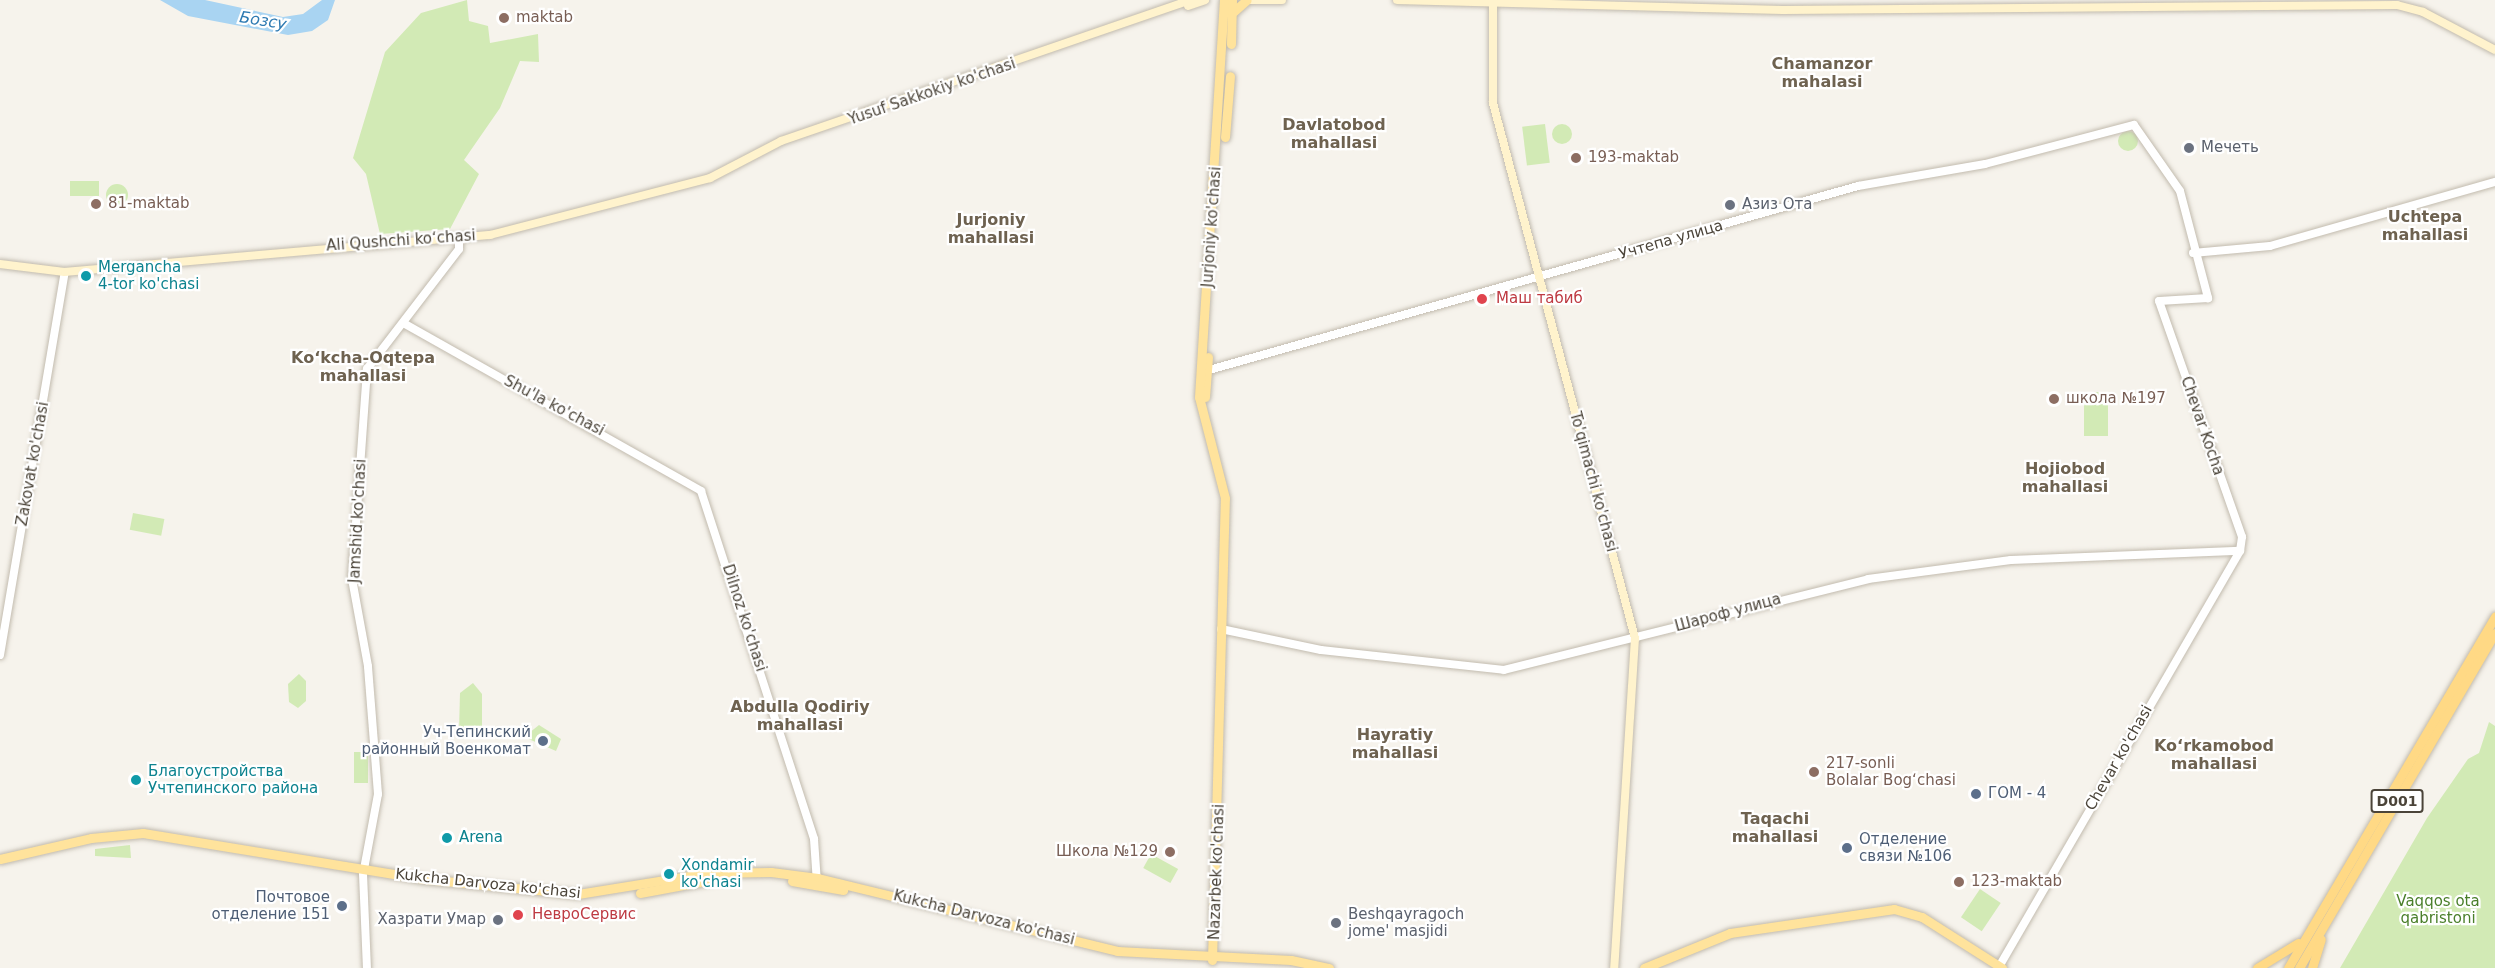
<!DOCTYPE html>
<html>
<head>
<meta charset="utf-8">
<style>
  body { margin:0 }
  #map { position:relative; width:2495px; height:968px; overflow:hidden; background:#f6f3ec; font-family:"DejaVu Sans",sans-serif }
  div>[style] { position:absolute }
  .green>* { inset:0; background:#d2eab5; transform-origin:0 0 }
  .round { border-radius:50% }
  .water>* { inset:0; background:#a9d4f2 }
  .roads { filter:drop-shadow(0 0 2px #c2bbae) drop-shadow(0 0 2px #c2bbae) }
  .tertiary>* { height:8px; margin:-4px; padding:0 4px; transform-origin:4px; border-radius:4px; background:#fff }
  .secondary>* { height:8px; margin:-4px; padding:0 4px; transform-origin:4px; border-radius:4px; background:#fff3cd }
  .primary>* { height:9px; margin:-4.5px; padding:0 4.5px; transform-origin:4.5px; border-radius:4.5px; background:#ffe39c }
  .trunk>* { height:9px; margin:-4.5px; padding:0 4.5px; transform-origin:4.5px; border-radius:4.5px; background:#ffd985 }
  .dots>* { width:16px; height:16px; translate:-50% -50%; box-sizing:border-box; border:3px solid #fff; border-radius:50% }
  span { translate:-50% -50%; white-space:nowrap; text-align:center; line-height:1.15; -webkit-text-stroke:4.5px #fff; paint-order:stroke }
  .shield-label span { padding:2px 4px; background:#fff; border:2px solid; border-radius:4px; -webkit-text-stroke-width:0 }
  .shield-label { font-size:14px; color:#4b4439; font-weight:700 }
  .education-label { font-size:15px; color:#785e54 }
  .left { translate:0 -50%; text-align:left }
  .right { translate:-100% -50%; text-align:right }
  .street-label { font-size:15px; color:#4b4439 }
  .worship-label { font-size:15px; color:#5b616d }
  .culture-label { font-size:15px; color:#0d838f }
  .health-label { font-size:15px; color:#be3a42 }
  .service-label { font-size:15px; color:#4e5e75 }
  .park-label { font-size:15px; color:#4a7f2a }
  .water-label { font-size:16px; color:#2e7ab2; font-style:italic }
  .neighbourhood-label { font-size:16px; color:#6e6250; font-weight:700 }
</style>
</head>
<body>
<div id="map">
  <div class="green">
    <div style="clip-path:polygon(467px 0,469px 21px,488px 26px,490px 43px,538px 34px,539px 62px,520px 61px,500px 108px,464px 160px,479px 174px,450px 229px,380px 234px,366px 174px,353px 158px,385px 52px,421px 13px)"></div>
    <div class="round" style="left:1552px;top:124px;width:20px;height:20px"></div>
    <div style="left:1545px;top:124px;width:39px;height:23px;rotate:83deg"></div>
    <div class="round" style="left:2118px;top:131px;width:20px;height:20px"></div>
    <div style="left:99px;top:181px;width:15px;height:29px;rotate:90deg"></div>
    <div class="round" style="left:106px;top:184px;width:22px;height:22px"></div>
    <div style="left:2084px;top:392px;width:24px;height:44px"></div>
    <div style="left:133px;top:513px;width:32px;height:17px;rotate:11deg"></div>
    <div style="clip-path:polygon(299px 674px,306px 681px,306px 701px,298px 708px,289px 702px,288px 684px)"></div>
    <div style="clip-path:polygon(473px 683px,482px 694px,482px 732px,470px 739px,459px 731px,460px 693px)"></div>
    <div style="clip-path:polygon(2489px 722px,2495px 726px,2495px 968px,2340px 968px,2427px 818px,2468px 759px,2479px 753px)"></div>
    <div style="clip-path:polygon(539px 725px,561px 739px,556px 751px,524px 737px)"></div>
    <div style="left:354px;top:752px;width:14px;height:31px"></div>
    <div style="clip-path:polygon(130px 845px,131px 858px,95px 856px,95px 849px)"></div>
    <div style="left:1151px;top:854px;width:31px;height:16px;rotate:29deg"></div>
    <div style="left:1980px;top:889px;width:25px;height:34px;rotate:34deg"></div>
  </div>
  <div class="water">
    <div style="clip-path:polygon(160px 0,205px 0,283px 17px,303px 14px,322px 0,335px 0,328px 20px,312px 31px,288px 35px,188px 16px)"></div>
  </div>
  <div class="roads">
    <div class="tertiary">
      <div style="left:2193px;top:253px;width:77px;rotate:-5.2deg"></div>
      <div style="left:2270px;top:246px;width:234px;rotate:-15.9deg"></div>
      <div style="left:405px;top:324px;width:340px;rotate:29.4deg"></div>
      <div style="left:701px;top:491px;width:366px;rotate:72deg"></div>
      <div style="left:814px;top:839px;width:44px;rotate:86.1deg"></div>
      <div style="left:1202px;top:372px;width:682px;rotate:-15.83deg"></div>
      <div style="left:1858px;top:186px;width:129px;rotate:-9.8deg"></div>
      <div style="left:1985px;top:164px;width:154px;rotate:-14.7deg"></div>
      <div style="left:2134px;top:125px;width:80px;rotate:55.1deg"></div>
      <div style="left:2180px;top:191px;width:111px;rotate:75.3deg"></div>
      <div style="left:2208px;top:298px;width:49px;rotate:176.5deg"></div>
      <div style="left:2159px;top:301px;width:250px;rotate:70.6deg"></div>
      <div style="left:2242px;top:537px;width:14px;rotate:98deg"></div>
      <div style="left:2240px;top:551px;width:482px;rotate:120.1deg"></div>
      <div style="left:1221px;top:629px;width:102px;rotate:11.9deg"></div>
      <div style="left:1321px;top:650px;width:184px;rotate:6.2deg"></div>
      <div style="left:1504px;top:670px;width:375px;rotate:-14deg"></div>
      <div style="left:1868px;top:579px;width:144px;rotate:-7.6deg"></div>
      <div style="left:2011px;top:560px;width:229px;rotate:-2.3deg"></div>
      <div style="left:0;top:655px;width:388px;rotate:-80.4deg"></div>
      <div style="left:364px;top:869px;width:76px;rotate:-79.4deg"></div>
      <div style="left:378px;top:794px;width:128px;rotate:-94.5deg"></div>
      <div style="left:368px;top:666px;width:88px;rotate:-100.4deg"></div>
      <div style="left:352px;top:579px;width:211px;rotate:-85.9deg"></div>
      <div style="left:367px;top:369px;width:151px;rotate:-52.5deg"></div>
      <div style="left:459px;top:249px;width:11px;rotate:-90deg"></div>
      <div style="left:363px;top:874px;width:94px;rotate:87.6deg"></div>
    </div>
    <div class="secondary">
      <div style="left:1245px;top:0;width:37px"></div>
      <div style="left:1397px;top:0;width:386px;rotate:1.5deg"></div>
      <div style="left:1783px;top:10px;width:614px;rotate:-0.47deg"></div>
      <div style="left:2397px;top:5px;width:27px;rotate:15deg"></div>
      <div style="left:2423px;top:12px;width:81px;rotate:27.8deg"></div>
      <div style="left:1493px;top:4px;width:99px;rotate:90deg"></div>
      <div style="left:1493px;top:103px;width:554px;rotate:75.14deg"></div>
      <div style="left:1635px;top:638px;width:331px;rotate:93.6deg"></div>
      <div style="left:1188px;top:6px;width:18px;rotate:-19deg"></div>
      <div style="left:0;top:264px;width:65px;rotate:7deg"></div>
      <div style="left:65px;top:272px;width:427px;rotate:-5deg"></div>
      <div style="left:490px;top:235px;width:227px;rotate:-14.5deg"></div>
      <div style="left:710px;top:178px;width:80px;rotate:-27.5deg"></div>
      <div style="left:781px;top:141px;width:434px;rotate:-19deg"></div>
    </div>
    <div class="primary">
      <div style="left:1233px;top:12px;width:18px;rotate:-41deg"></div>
      <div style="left:1231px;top:44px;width:44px;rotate:-88.7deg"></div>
      <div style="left:1225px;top:137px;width:61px;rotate:-85.3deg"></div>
      <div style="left:1205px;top:397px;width:40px;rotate:-85.7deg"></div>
      <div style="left:0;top:859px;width:93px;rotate:-13deg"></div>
      <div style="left:91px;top:838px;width:52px;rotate:-5.5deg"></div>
      <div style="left:143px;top:833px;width:285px;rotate:9.3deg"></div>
      <div style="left:424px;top:879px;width:155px;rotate:5.6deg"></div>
      <div style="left:578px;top:894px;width:132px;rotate:-9.2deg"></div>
      <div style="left:708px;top:873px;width:63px;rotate:-0.9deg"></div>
      <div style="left:771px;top:872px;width:47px;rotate:7.3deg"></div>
      <div style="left:818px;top:878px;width:308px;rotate:13.7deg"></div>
      <div style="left:1117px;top:951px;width:174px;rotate:3deg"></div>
      <div style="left:1291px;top:960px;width:39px;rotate:12deg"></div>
      <div style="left:792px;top:881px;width:52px;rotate:10deg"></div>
      <div style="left:640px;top:893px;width:82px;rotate:-10.5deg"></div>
      <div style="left:1212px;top:960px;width:462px;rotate:-88.4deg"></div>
      <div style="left:1225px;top:498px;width:104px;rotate:-104.4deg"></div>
      <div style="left:1199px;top:397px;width:398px;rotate:-86.4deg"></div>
      <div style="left:1644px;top:968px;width:93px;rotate:-22.1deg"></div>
      <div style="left:1730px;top:933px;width:166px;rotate:-8.3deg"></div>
      <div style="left:1894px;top:909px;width:29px;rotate:16deg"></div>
      <div style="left:1922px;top:917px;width:95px;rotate:32.5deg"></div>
    </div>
    <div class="trunk">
      <div style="left:2257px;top:968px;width:48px;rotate:-31.4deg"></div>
      <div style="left:2288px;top:968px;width:408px;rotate:-59.5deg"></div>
      <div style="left:2299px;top:968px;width:388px;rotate:-59.7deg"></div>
      <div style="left:2312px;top:968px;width:30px;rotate:-73deg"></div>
    </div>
  </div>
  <div class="dots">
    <div style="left:504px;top:18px;background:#8d6e63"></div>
    <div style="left:2189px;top:148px;background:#6b7280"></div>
    <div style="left:1576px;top:158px;background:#8d6e63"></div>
    <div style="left:96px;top:204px;background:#8d6e63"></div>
    <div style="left:1730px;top:205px;background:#6b7280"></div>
    <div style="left:86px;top:276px;background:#0f9aa8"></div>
    <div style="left:1482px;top:299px;background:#e0444e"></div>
    <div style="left:2054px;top:399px;background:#8d6e63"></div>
    <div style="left:543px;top:741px;background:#5c6f8a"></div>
    <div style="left:1814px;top:772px;background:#8d6e63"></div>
    <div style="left:136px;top:780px;background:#0f9aa8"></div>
    <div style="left:1976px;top:794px;background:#5c6f8a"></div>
    <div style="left:447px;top:838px;background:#0f9aa8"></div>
    <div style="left:1847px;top:848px;background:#5c6f8a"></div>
    <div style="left:1170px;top:852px;background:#8d6e63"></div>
    <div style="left:669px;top:874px;background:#0f9aa8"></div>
    <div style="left:1959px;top:882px;background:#8d6e63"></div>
    <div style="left:342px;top:906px;background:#5c6f8a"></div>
    <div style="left:518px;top:915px;background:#e0444e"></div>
    <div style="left:498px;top:920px;background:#6b7280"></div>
    <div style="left:1336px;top:923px;background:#6b7280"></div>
  </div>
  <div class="shield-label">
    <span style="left:2397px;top:801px">D001</span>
  </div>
  <div class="education-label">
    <span class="left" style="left:516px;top:18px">maktab</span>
    <span class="left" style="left:1588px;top:158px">193-maktab</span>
    <span class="left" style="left:108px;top:204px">81-maktab</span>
    <span class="left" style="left:2066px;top:399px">школа №197</span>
    <span class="left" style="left:1826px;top:772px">217-sonli<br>Bolalar Bogʻchasi</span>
    <span class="right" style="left:1158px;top:852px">Школа №129</span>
    <span class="left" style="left:1971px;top:882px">123-maktab</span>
  </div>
  <div class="street-label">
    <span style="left:932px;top:92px;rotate:-19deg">Yusuf Sakkokiy ko'chasi</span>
    <span style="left:1212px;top:227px;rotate:-86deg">Jurjoniy ko'chasi</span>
    <span style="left:1671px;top:240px;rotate:-16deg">Учтепа улица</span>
    <span style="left:401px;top:241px;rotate:-4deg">Ali Qushchi koʻchasi</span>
    <span style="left:554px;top:406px;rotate:28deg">Shu'la ko'chasi</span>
    <span style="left:2202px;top:426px;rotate:71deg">Chevar Kocha</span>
    <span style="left:33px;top:464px;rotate:-80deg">Zakovat ko'chasi</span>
    <span style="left:1593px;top:482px;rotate:75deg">To'qimachi ko'chasi</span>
    <span style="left:358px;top:521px;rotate:-87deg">Jamshid ko'chasi</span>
    <span style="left:1728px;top:613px;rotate:-15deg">Шароф улица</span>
    <span style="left:744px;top:618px;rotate:72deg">Dilnoz ko'chasi</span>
    <span style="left:2119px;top:758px;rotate:-60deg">Chevar ko'chasi</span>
    <span style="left:1217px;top:872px;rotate:-88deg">Nazarbek ko'chasi</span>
    <span style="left:488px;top:884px;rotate:6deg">Kukcha Darvoza ko'chasi</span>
    <span style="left:984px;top:918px;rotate:14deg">Kukcha Darvoza ko'chasi</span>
  </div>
  <div class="worship-label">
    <span class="left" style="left:2201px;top:148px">Мечеть</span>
    <span class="left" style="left:1742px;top:205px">Азиз Ота</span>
    <span class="left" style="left:1348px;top:923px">Beshqayragoch<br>jome' masjidi</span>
    <span class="right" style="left:486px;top:920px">Хазрати Умар</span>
  </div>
  <div class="culture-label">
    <span class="left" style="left:98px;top:276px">Mergancha<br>4-tor ko'chasi</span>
    <span class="left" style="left:148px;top:780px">Благоустройства<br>Учтепинского района</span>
    <span class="left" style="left:459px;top:838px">Arena</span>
    <span class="left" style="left:681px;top:874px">Xondamir<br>ko'chasi</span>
  </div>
  <div class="health-label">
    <span class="left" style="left:1496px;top:299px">Маш табиб</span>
    <span class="left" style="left:532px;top:915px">НевроСервис</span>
  </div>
  <div class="service-label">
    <span class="right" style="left:531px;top:741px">Уч-Тепинский<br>районный Военкомат</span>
    <span class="left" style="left:1988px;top:794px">ГОМ - 4</span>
    <span class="left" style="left:1859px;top:848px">Отделение<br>связи №106</span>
    <span class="right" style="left:330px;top:906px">Почтовое<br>отделение 151</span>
  </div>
  <div class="park-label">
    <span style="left:2438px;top:910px">Vaqqos ota<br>qabristoni</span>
  </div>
  <div class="water-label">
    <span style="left:263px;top:21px;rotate:9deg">Бозсу</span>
  </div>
  <div class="neighbourhood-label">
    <span style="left:1822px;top:73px">Chamanzor<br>mahalasi</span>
    <span style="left:1334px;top:134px">Davlatobod<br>mahallasi</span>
    <span style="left:2425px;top:226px">Uchtepa<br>mahallasi</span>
    <span style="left:991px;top:229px">Jurjoniy<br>mahallasi</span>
    <span style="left:363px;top:367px">Koʻkcha-Oqtepa<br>mahallasi</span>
    <span style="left:2065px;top:478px">Hojiobod<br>mahallasi</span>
    <span style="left:800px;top:716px">Abdulla Qodiriy<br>mahallasi</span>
    <span style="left:1395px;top:744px">Hayratiy<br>mahallasi</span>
    <span style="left:2214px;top:755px">Koʻrkamobod<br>mahallasi</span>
    <span style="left:1775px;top:828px">Taqachi<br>mahallasi</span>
  </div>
</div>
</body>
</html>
